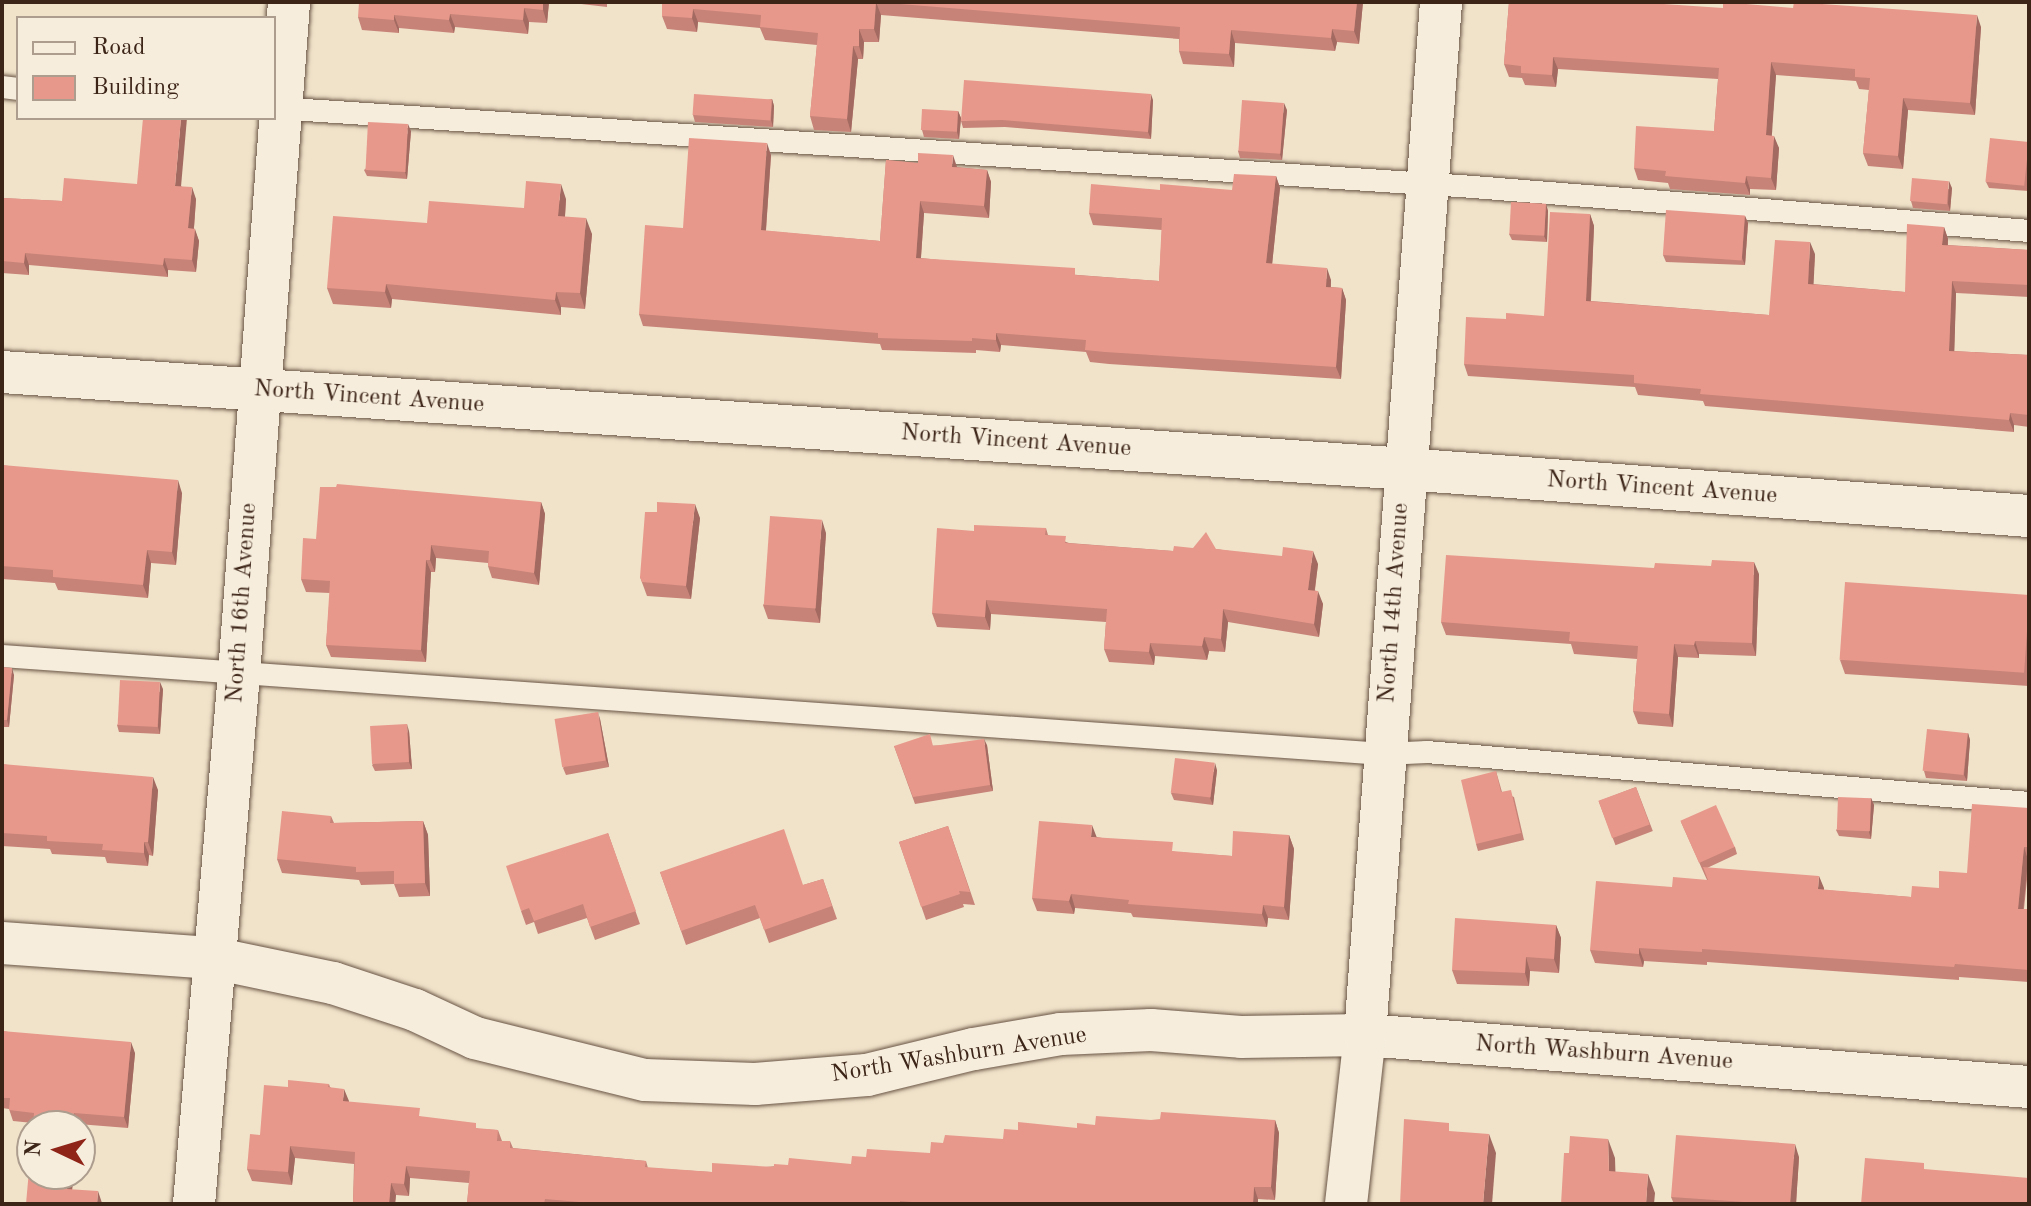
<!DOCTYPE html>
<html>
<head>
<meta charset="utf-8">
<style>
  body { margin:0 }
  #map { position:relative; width:2031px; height:1206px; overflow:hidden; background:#f1e3ca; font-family:"Old Standard TT",serif }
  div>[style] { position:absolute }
  .roads { filter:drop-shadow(0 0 2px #695444) drop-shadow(0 0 2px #695444) }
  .service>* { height:22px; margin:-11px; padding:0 11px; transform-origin:11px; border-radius:11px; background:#f6eddd }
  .minor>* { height:42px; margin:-21px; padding:0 21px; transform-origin:21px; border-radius:21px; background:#f6eddd }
  .wall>* { inset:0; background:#c78378; transform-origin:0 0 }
  .shaded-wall>* { inset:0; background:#a26a61 }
  .building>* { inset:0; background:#e7988b; transform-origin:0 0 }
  span { translate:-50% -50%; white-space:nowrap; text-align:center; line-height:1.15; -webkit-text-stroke:6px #f6eddd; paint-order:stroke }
  .street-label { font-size:24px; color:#3c2417 }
  .frame { position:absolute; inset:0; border:4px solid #3c2417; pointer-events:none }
  .legend { position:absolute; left:16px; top:16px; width:260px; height:104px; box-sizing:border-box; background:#f6eddd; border:2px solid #ac9d8e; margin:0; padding:10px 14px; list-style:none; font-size:24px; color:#3c2417 }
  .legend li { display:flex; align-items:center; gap:16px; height:40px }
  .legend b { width:40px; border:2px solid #ac9d8e }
  .north { position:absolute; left:16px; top:1110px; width:80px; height:80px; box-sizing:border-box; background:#f6eddd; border:2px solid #ac9d8e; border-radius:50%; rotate:274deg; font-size:22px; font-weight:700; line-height:32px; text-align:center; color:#3c2417 }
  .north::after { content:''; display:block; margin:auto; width:28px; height:36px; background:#8f2418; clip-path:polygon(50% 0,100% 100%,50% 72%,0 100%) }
</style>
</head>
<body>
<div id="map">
  <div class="roads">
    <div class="service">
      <div style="left:2px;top:87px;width:16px;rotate:7deg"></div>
      <div style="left:275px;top:108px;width:1201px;rotate:3.77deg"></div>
      <div style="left:1473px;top:187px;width:558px;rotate:4.52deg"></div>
      <div style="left:2px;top:656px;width:1385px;rotate:4.06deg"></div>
      <div style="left:1384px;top:754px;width:43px;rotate:-2.7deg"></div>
      <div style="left:1427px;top:752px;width:604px;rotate:4.84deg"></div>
    </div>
    <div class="minor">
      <div style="left:2px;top:372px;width:1406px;rotate:3.95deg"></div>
      <div style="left:1405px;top:469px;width:626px;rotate:4.31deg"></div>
      <div style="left:2px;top:943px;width:212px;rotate:4.1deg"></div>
      <div style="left:213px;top:958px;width:123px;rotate:11.8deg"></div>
      <div style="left:333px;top:983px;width:86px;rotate:18.2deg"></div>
      <div style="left:415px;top:1010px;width:66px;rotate:25deg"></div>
      <div style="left:475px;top:1038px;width:175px;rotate:13.9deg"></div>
      <div style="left:645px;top:1080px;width:110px;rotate:2.1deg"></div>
      <div style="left:755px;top:1084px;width:112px;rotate:-4.6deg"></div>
      <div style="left:867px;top:1075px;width:110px;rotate:-13.7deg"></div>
      <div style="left:974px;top:1049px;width:88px;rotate:-9.8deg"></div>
      <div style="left:1061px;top:1034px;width:90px;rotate:-2.5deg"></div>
      <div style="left:1151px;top:1030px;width:90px;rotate:4.4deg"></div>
      <div style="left:1241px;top:1037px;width:124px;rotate:-0.9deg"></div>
      <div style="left:1365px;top:1035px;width:666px;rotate:4.48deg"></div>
      <div style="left:194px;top:1204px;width:532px;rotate:-85.15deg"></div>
      <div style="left:239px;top:674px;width:674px;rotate:-85.74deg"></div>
      <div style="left:1346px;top:1204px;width:170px;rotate:-83.6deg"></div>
      <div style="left:1365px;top:1035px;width:1036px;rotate:-85.79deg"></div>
    </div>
  </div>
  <div class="wall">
    <div style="clip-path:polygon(549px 2px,547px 23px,529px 22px,528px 34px,455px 27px,454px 33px,399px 28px,399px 33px,362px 30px,358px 17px)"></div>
    <div style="clip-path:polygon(564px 2px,607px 2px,607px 7px)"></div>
    <div style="clip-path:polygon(662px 2px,1363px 2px,1359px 44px,1337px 42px,1335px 51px,1235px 43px,1234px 67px,1183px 64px,1179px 51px,1179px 39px,881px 15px,879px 42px,864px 42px,863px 59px,858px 59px,851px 132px,814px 130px,810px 116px,817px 45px,765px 40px,760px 28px,698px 22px,697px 32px,667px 29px,662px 16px)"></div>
    <div style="clip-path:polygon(1509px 2px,1981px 27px,1975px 115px,1908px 110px,1903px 169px,1868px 166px,1863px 153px,1869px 90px,1859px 89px,1856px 81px,1776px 75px,1771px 136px,1779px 148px,1776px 190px,1750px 189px,1750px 195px,1670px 189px,1668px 183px,1638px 180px,1634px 168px,1714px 131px,1718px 79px,1558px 69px,1556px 87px,1525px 85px,1522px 78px,1509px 77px,1504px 64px)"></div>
    <div style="clip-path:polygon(772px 99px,774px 106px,773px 127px,695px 122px,693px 115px)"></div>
    <div style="clip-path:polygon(1153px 100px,1151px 139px,1005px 127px,963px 128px,961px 121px)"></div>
    <div style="clip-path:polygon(1287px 110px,1282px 160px,1240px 158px,1238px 151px)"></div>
    <div style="clip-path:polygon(958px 111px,961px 118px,959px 139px,924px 137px,922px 130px)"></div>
    <div style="clip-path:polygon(411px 131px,407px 179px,367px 176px,364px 170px)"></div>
    <div style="clip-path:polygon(2029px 142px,2029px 191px,1989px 188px,1986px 182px)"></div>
    <div style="clip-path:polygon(771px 155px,766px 231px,880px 241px,886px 160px,987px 170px,991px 182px,989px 218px,924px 213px,921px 258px,1078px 275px,1159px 281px,1162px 230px,1093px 225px,1089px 213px,1160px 190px,1232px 190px,1276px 176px,1280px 188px,1272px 264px,1331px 280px,1331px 287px,1342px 288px,1346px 300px,1341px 379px,1109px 364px,1090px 362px,1086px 352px,1001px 345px,1000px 352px,976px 350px,976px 353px,882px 350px,880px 344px,643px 326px,639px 314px,683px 228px)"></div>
    <div style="clip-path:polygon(137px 184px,181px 186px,196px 199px,194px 228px,199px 241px,196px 272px,168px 270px,168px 277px,29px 265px,29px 275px,2px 273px,2px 198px,62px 201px)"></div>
    <div style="clip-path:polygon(1952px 188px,1950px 211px,1913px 208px,1911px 201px)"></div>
    <div style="clip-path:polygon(566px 199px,565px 217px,592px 234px,585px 309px,561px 307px,561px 315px,392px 299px,391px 308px,333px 304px,327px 288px,524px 208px)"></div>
    <div style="clip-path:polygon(1546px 204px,1548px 211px,1547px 242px,1512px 240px,1509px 234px)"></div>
    <div style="clip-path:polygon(1590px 214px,1594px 226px,1591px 301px,1769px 315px,1815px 254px,1813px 284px,1905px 292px,1944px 227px,1948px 239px,1948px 245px,2029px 250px,2029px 297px,1956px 293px,1954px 351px,2029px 355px,2029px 427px,2014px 425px,2014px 432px,1705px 406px,1703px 401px,1638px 395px,1635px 387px,1468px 376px,1464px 364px,1506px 319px,1544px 316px)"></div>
    <div style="clip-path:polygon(1745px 216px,1748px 223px,1745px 265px,1666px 262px,1663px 255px)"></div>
    <div style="clip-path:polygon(2px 465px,182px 493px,176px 565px,151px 563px,148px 598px,58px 590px,55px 583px,2px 579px)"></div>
    <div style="clip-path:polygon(541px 502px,545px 514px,539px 585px,492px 578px,488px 566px,488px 563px,436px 558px,435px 572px,431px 572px,426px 662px,331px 657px,326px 645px,330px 593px,306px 592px,301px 579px,316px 539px)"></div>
    <div style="clip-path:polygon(700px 518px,691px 599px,647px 596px,640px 577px)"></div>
    <div style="clip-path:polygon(1046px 528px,1048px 535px,1069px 543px,1173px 551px,1216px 549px,1318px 564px,1315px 590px,1323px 604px,1319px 637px,1228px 622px,1225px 652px,1209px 651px,1207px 660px,1155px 656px,1154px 665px,1109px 662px,1104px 649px,1106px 622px,991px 614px,990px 630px,937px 627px,932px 613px,974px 531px)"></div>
    <div style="clip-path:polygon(826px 533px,820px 623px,768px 619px,763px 605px)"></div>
    <div style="clip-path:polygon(1759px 574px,1756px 656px,1699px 654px,1699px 658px,1678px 657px,1673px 727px,1638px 724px,1633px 711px,1637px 659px,1574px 654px,1571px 644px,1446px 635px,1441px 622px)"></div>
    <div style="clip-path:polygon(2029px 596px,2029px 686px,1845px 674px,1840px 660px)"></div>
    <div style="clip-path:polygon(2px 667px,14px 675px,9px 727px,2px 727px)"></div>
    <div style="clip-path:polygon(163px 689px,160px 734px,119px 732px,117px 725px)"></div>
    <div style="clip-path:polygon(600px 719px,609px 767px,566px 775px,563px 768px)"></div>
    <div style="clip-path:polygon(409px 731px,412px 769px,375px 771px,372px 765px)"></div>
    <div style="clip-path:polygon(1968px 733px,1970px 740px,1967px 781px,1926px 778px,1924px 771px)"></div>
    <div style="clip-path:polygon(987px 745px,993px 791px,915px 804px,894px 746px)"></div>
    <div style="clip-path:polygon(2px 764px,158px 790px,153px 856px,149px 855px,148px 866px,107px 863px,105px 857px,52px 854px,50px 849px,2px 846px)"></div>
    <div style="clip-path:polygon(1217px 770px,1213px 805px,1174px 800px,1171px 793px)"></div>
    <div style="clip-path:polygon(1496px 771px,1502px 792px,1514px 797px,1524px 840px,1478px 851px,1476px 844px)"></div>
    <div style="left:1636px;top:787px;width:47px;height:40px;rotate:69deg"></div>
    <div style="clip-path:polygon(1871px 798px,1874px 805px,1871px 839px,1839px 836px,1836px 830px)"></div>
    <div style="clip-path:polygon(2029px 808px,2029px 860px,2024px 909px,2029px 909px,2029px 982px,1959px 977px,1959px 980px,1707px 962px,1707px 965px,1644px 961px,1643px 967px,1595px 963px,1590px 950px,1672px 887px,1707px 880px,1681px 822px,1735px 847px,1737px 854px,1707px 868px,1824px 888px,1824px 890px,1911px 897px,1939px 888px,1967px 873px)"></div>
    <div style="clip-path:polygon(331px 816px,334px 823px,423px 821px,428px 835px,430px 896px,399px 897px,394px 884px,361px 885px,359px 880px,282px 873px,277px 859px)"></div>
    <div style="clip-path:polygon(948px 826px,975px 905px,963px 904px,964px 907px,926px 920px,899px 842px)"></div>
    <div style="clip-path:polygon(608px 833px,640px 924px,595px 940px,587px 918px,538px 934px,534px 922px,526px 925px,521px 911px)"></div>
    <div style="clip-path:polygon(1289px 835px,1294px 849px,1289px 920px,1268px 918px,1267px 927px,1133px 917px,1131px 913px,1075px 908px,1074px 914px,1037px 911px,1032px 898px,1097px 837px,1176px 852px,1232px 856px)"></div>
    <div style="clip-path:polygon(660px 872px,803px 885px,823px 879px,837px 919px,769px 943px,760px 918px,686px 945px)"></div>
    <div style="clip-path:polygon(1556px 925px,1561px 938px,1559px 973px,1530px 971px,1529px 986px,1457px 984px,1452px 970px)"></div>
    <div style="clip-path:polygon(2px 1031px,135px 1053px,128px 1128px,78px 1124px,33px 1123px,13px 1121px,9px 1109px,2px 1108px)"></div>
    <div style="clip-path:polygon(329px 1084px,330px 1087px,349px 1102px,479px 1129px,498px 1130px,502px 1141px,510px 1141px,513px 1148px,646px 1161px,648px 1168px,712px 1172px,788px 1165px,851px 1164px,866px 1157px,930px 1153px,943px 1143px,1003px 1139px,1018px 1130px,1077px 1128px,1095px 1125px,1151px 1120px,1275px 1120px,1279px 1133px,1275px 1200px,1258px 1199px,1258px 1204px,467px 1204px,469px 1183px,410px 1178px,409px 1196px,396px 1195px,395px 1204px,353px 1204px,354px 1164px,295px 1158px,292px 1185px,252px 1181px,247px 1169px,260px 1135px)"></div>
    <div style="clip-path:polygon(1799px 1157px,1796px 1204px,1674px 1204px,1671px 1197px)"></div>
  </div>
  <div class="shaded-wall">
    <div style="clip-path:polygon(543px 2px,549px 2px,547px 23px,543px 10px)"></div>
    <div style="clip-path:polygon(876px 2px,881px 15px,879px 42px,874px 29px)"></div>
    <div style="clip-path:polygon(1357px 2px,1363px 2px,1359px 44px,1354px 31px)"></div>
    <div style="clip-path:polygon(524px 8px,529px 22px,528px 34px,523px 20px)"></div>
    <div style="clip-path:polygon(693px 9px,698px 22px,697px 32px,692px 18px)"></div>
    <div style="clip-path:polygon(450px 14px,455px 27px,454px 33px,449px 20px)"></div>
    <div style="clip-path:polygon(394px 15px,399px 28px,399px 33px,394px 20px)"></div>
    <div style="clip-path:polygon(1977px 15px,1981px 27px,1975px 115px,1970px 103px)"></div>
    <div style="clip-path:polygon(859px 29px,864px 42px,863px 59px,859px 46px)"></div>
    <div style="clip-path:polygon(1332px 29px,1337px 42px,1335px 51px,1331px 38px)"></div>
    <div style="clip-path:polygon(1231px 30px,1235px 43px,1234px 67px,1229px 54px)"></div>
    <div style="clip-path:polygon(853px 46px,858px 59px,851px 132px,847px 119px)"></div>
    <div style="clip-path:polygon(1553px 57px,1558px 69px,1556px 87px,1552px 75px)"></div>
    <div style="clip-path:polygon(1771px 62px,1776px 75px,1771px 148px,1766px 135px)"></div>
    <div style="clip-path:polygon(1151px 94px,1153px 100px,1151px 139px,1148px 132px)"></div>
    <div style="clip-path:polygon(1903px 98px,1908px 110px,1903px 169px,1898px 156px)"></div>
    <div style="clip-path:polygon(772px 99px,774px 106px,773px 127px,771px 120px)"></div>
    <div style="clip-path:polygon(1284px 103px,1287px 110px,1282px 160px,1280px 154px)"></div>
    <div style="clip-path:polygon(958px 111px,961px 118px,959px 139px,957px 132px)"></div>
    <div style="clip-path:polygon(181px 118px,187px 118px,180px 198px,175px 186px)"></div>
    <div style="clip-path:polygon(408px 124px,411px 131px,407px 179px,405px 172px)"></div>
    <div style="clip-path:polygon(1774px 136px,1779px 148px,1776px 190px,1771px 178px)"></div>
    <div style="clip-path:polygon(767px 143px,771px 155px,765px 242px,761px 230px)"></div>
    <div style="clip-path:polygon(953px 155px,957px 167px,952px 167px)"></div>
    <div style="clip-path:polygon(987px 170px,991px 182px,989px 218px,984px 206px)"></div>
    <div style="clip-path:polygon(1276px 176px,1280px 188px,1271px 275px,1266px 263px)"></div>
    <div style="clip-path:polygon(1746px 176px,1750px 189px,1750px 195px,1745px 183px)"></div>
    <div style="clip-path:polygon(1949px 181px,1952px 188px,1950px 211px,1948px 204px)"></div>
    <div style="clip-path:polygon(561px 184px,566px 199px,564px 232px,558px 216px)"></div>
    <div style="clip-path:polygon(192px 187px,196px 199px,193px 240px,188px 228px)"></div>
    <div style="clip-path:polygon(920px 201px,924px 213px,920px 270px,916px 258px)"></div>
    <div style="clip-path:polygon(1546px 204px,1548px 211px,1547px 242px,1544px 236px)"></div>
    <div style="clip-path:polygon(1590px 214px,1594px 226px,1590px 313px,1586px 301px)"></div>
    <div style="clip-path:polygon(1745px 216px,1748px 223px,1745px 265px,1742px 258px)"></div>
    <div style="clip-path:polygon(586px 218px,592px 234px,585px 309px,580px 293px)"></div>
    <div style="clip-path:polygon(1944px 227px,1948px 239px,1947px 257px,1942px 245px)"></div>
    <div style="clip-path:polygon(195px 229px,199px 241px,196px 272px,192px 260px)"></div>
    <div style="clip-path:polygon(1810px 242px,1815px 254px,1813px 296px,1808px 284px)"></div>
    <div style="clip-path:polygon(25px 253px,29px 265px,29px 275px,24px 263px)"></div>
    <div style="clip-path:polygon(164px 258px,168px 270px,168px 277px,163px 265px)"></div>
    <div style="clip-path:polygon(1327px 268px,1331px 280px,1330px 299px,1326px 287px)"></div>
    <div style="clip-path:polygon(1952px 281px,1956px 293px,1954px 363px,1949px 351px)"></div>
    <div style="clip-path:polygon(386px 284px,392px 299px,391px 308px,385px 292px)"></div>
    <div style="clip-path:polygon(1342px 288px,1346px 300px,1341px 379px,1336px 367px)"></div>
    <div style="clip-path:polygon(556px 292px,561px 307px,561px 315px,555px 300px)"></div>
    <div style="clip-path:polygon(996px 333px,1001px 345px,1000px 352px,996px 340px)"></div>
    <div style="clip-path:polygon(2010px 413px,2014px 425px,2014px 432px,2009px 420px)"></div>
    <div style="clip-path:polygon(178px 480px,182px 493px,176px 565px,172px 552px)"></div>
    <div style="clip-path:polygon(541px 502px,545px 514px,539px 585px,534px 573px)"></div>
    <div style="clip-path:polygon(695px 504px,700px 518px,691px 599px,686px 586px)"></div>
    <div style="clip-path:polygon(822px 520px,826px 533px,820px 623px,815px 609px)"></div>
    <div style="clip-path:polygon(431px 545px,436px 558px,435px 572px,430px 560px)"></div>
    <div style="clip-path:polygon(147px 550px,151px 563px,148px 598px,143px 585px)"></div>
    <div style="clip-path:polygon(1313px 551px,1318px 564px,1313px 603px,1308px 590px)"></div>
    <div style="clip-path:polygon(426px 560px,431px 572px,426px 662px,421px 650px)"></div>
    <div style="clip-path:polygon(1754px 562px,1759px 574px,1756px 656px,1752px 643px)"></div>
    <div style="clip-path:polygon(1318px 591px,1323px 604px,1319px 637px,1314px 624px)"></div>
    <div style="clip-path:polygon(986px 600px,991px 614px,990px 630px,985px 617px)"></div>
    <div style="clip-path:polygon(1223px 609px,1228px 622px,1225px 652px,1221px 639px)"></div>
    <div style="clip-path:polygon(1204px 637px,1209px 651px,1207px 660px,1202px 646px)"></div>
    <div style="clip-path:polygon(1695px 641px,1699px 654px,1699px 658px,1694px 645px)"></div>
    <div style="clip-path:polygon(1150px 643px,1155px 656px,1154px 665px,1149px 652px)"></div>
    <div style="clip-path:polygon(1674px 644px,1678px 657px,1673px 727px,1669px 714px)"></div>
    <div style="clip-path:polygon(12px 668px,14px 675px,9px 727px,7px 720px)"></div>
    <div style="clip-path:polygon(160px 682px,163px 689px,160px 734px,158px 727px)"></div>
    <div style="clip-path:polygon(598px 712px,600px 719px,609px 767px,606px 760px)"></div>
    <div style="clip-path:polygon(407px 724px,409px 731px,412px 769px,409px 762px)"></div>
    <div style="clip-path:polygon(1968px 733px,1970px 740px,1967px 781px,1964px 775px)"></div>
    <div style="clip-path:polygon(984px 739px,987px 745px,993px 791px,990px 785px)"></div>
    <div style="clip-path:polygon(1215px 763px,1217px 770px,1213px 805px,1210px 798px)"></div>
    <div style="clip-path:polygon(153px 777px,158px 790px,153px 856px,148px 842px)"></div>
    <div style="clip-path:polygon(1871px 798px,1874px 805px,1871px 839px,1869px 832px)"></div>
    <div style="clip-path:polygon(423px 821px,428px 835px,430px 896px,425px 883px)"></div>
    <div style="clip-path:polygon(1092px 825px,1097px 838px,1091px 837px)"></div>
    <div style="clip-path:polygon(1289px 835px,1294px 849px,1289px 920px,1284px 907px)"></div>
    <div style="clip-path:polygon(144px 842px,149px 855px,148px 866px,144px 853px)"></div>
    <div style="clip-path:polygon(2024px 847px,2028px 860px,2022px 922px,2018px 909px)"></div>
    <div style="clip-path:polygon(1819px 876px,1824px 888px,1823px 902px,1818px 889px)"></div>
    <div style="clip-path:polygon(1071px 894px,1075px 908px,1074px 914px,1069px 901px)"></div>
    <div style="clip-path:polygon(1263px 905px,1268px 918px,1267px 927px,1262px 914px)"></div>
    <div style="clip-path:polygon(1556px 925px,1561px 938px,1559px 973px,1554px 959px)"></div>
    <div style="clip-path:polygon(1639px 948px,1644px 961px,1643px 967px,1639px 954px)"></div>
    <div style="clip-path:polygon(1526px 957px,1530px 971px,1529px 986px,1525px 973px)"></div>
    <div style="clip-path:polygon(131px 1042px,135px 1053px,128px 1128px,124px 1117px)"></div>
    <div style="clip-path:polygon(344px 1089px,349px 1101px,347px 1114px,343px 1101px)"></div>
    <div style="clip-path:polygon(74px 1113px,78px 1124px,78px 1126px,73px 1126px)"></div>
    <div style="clip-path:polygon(1275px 1120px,1279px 1133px,1275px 1200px,1271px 1187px)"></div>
    <div style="clip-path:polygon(1489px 1134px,1496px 1153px,1492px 1204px,1483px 1204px)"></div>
    <div style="clip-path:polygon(1608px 1139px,1615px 1158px,1616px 1191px,1609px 1171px)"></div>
    <div style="clip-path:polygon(1795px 1144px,1799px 1157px,1796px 1204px,1790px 1204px)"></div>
    <div style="clip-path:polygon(290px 1146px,295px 1158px,292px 1185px,288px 1172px)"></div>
    <div style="clip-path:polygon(406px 1166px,410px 1178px,409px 1196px,404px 1184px)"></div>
    <div style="clip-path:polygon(68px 1174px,74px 1174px,71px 1200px,67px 1189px)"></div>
    <div style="clip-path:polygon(1648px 1174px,1655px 1193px,1654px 1204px,1646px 1204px)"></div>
    <div style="clip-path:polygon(391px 1183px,396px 1195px,395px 1204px,389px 1204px)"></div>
    <div style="clip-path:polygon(1254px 1187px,1258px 1199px,1258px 1204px,1253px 1204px)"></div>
    <div style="clip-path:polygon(98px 1191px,102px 1203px,102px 1204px,97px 1204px)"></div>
  </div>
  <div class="building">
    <div style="clip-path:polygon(359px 2px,543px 2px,543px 10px,524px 8px,523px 20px,450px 14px,449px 20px,394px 15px,394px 20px,358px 17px)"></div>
    <div style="clip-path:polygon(662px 2px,1357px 2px,1354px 31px,1332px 29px,1331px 38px,1231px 30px,1229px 54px,1179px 51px,1180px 27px,876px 2px,874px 29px,859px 29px,859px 46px,853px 46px,847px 119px,810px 116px,818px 33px,760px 27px,761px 15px,693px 9px,692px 18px,662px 16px)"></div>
    <div style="clip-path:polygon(1509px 2px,1634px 2px,1723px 8px,1723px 2px,1793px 8px,1794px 2px,1977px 15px,1970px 103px,1903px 98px,1898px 156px,1863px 153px,1870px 78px,1855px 77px,1855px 69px,1771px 62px,1766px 135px,1774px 136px,1771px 178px,1746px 176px,1745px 183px,1665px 176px,1666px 171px,1634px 168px,1636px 126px,1714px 131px,1719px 68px,1553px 57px,1552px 75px,1521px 73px,1521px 66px,1504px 64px)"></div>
    <div style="clip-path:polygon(964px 80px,1151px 94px,1148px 132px,1002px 120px,961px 121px)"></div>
    <div style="left:694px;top:94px;width:78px;height:21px;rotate:4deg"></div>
    <div style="left:1242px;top:100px;width:42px;height:51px;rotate:4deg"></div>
    <div style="left:922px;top:109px;width:36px;height:21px;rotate:3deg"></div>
    <div style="clip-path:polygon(143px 118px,181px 118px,175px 186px,192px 187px,188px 228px,195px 229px,192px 260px,164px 258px,163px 265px,25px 253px,24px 263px,2px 261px,2px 198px,62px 201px,64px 178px,137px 184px)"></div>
    <div style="left:368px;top:122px;width:40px;height:48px;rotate:3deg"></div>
    <div style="clip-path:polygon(689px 138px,767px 143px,761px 230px,880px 241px,886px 160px,918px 163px,918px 153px,953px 155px,952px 167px,987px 170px,984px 206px,920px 201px,916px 258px,1075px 268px,1075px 275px,1159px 281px,1162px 218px,1089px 213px,1091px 184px,1160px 190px,1160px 184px,1232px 190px,1234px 174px,1276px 176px,1266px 263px,1327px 268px,1326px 287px,1342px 288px,1336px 367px,1105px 352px,1085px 350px,1086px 340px,996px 333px,996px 340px,972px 338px,972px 341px,878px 338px,878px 333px,639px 314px,645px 225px,683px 228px)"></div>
    <div style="left:1990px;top:138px;width:39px;height:44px;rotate:6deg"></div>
    <div style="left:1912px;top:178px;width:37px;height:23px;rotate:5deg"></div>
    <div style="clip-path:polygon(526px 181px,561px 184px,558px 216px,586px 218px,580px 293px,556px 292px,555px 300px,386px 284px,385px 292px,327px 288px,333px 216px,427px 223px,429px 201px,524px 208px)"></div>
    <div style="left:1511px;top:202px;width:35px;height:32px;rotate:3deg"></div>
    <div style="left:1666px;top:210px;width:79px;height:45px;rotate:4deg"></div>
    <div style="clip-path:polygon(1550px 212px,1590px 214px,1586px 301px,1769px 315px,1775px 240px,1810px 242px,1808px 284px,1905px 292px,1907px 224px,1944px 227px,1942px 245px,2029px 250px,2029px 285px,1952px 281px,1949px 351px,2029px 355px,2029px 415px,2010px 413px,2009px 420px,1700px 394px,1701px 389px,1634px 383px,1634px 375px,1464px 364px,1466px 317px,1506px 319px,1506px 313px,1544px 316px)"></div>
    <div style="clip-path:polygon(2px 465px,178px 480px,172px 552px,147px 550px,143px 585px,53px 577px,53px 570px,2px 566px)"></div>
    <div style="clip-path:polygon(337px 484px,541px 502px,534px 573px,488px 566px,489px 551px,431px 545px,430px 560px,426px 560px,421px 650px,326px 645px,330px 581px,301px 579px,303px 538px,316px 539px,320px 487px,336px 487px)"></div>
    <div style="clip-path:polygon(657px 502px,695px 504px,686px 586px,642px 582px,640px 577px,645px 512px,657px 512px)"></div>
    <div style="left:770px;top:516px;width:52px;height:89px;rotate:4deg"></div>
    <div style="clip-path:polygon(974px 525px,1046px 528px,1045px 535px,1066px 536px,1065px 543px,1173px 551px,1174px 546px,1193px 548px,1206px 532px,1216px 549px,1282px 556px,1283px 547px,1313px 551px,1308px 590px,1318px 591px,1314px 624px,1223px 609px,1221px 639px,1204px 637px,1202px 646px,1150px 643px,1149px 652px,1104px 649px,1107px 609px,986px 600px,985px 617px,932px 613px,937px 528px,974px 531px)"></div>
    <div style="clip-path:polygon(1446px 555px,1654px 568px,1655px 563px,1711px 566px,1712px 560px,1754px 562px,1752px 643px,1695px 641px,1694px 645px,1674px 644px,1669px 714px,1633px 711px,1638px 646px,1569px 641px,1570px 632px,1441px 622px)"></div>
    <div style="left:1845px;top:582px;width:185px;height:78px;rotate:4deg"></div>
    <div style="clip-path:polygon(2px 667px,12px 668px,7px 720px,2px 720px)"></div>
    <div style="left:120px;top:680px;width:40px;height:45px;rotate:3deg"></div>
    <div style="left:598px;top:712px;width:49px;height:44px;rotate:81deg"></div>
    <div style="left:407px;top:724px;width:38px;height:37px;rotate:87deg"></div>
    <div style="left:1927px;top:729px;width:41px;height:42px;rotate:6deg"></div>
    <div style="clip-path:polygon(930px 734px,933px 746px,984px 739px,990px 785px,913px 797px,894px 746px)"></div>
    <div style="left:1175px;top:758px;width:40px;height:35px;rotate:7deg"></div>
    <div style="clip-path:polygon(2px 764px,153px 777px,148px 842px,144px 842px,144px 853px,102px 850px,103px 844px,47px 841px,47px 836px,2px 833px)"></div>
    <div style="clip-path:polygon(1496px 771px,1501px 792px,1511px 790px,1521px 833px,1476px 844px,1461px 780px)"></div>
    <div style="left:1636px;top:787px;width:40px;height:40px;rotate:70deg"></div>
    <div style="left:1838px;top:797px;width:33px;height:33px;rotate:2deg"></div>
    <div style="clip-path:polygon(1972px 804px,2029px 808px,2029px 847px,2024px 847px,2018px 909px,2029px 909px,2029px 970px,1955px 964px,1954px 967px,1702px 949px,1702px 952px,1639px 948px,1639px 954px,1590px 950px,1596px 881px,1672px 887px,1673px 877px,1708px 880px,1703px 867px,1819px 876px,1818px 889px,1911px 897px,1912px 886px,1939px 888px,1939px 871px,1967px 873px)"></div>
    <div style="left:1716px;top:805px;width:46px;height:39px;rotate:66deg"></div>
    <div style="clip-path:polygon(282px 811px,331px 816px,330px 823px,423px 821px,425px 883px,394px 884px,394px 871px,356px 872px,356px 867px,277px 859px)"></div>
    <div style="clip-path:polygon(1039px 821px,1092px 825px,1091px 837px,1173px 842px,1172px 851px,1232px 856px,1233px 831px,1289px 835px,1284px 907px,1263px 905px,1262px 914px,1128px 904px,1129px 900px,1071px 894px,1069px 901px,1032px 898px)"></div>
    <div style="clip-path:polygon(948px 826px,970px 892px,959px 891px,960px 894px,921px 907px,899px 842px)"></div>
    <div style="clip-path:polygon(784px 829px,803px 885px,823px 879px,832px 906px,764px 930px,755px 905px,681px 931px,660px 872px)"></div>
    <div style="clip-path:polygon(608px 833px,636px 911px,590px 927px,583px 904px,534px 921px,529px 908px,521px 911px,506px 866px)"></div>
    <div style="clip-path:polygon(1455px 918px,1556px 925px,1554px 959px,1526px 957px,1525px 973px,1452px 970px)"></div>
    <div style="clip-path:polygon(2px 1031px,131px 1042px,124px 1117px,74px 1113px,73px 1126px,33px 1126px,34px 1113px,9px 1110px,10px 1098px,2px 1098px)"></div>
    <div style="clip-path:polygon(288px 1080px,329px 1084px,328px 1087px,344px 1089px,343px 1101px,420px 1108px,419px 1116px,476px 1123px,476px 1128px,498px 1130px,497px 1141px,510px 1141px,510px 1148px,646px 1161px,645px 1167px,712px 1172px,712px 1163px,774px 1167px,774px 1164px,788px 1165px,789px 1158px,851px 1164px,852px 1156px,866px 1157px,867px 1149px,930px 1153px,931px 1142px,943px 1143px,945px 1135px,1003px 1139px,1004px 1129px,1018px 1130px,1018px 1122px,1077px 1128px,1077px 1123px,1095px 1125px,1096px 1116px,1151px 1120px,1160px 1119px,1161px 1112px,1275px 1120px,1271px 1187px,1254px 1187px,1253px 1204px,936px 1204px,900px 1201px,900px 1204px,602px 1204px,545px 1199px,544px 1204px,476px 1204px,467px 1203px,470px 1171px,406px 1166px,404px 1184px,391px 1183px,389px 1204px,353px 1203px,355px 1152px,290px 1146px,288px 1172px,247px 1169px,250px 1134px,260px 1135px,264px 1085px,288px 1087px)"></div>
    <div style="clip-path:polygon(1404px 1119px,1449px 1123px,1449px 1131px,1489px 1134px,1483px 1204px,1400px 1204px)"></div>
    <div style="clip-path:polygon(1676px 1135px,1795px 1144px,1790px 1204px,1744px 1204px,1744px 1202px,1671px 1197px)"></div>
    <div style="clip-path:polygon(32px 1136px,32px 1174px,68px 1174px,67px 1189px,98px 1191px,97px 1204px,26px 1204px)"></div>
    <div style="clip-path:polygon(1570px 1136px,1608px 1139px,1609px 1171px,1648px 1174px,1646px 1204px,1561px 1204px,1564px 1153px,1569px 1153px)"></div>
    <div style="clip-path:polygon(1865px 1158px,1924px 1163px,1924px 1169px,2029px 1178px,2029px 1204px,1861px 1204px)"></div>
  </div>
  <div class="street-label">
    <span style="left:369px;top:398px;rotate:4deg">North Vincent Avenue</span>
    <span style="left:1016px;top:442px;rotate:4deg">North Vincent Avenue</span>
    <span style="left:1662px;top:489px;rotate:4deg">North Vincent Avenue</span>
    <span style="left:243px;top:603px;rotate:-86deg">North 16th Avenue</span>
    <span style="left:1395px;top:603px;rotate:-86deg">North 14th Avenue</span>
    <span style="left:1604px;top:1054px;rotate:4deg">North Washburn Avenue</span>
    <span style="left:959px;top:1056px;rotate:-9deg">North Washburn Avenue</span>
  </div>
  <div class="frame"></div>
  <ul class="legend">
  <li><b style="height:10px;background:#f6eddd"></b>Road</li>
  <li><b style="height:22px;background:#e7988b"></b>Building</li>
  </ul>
  <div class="north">N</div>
</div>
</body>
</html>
